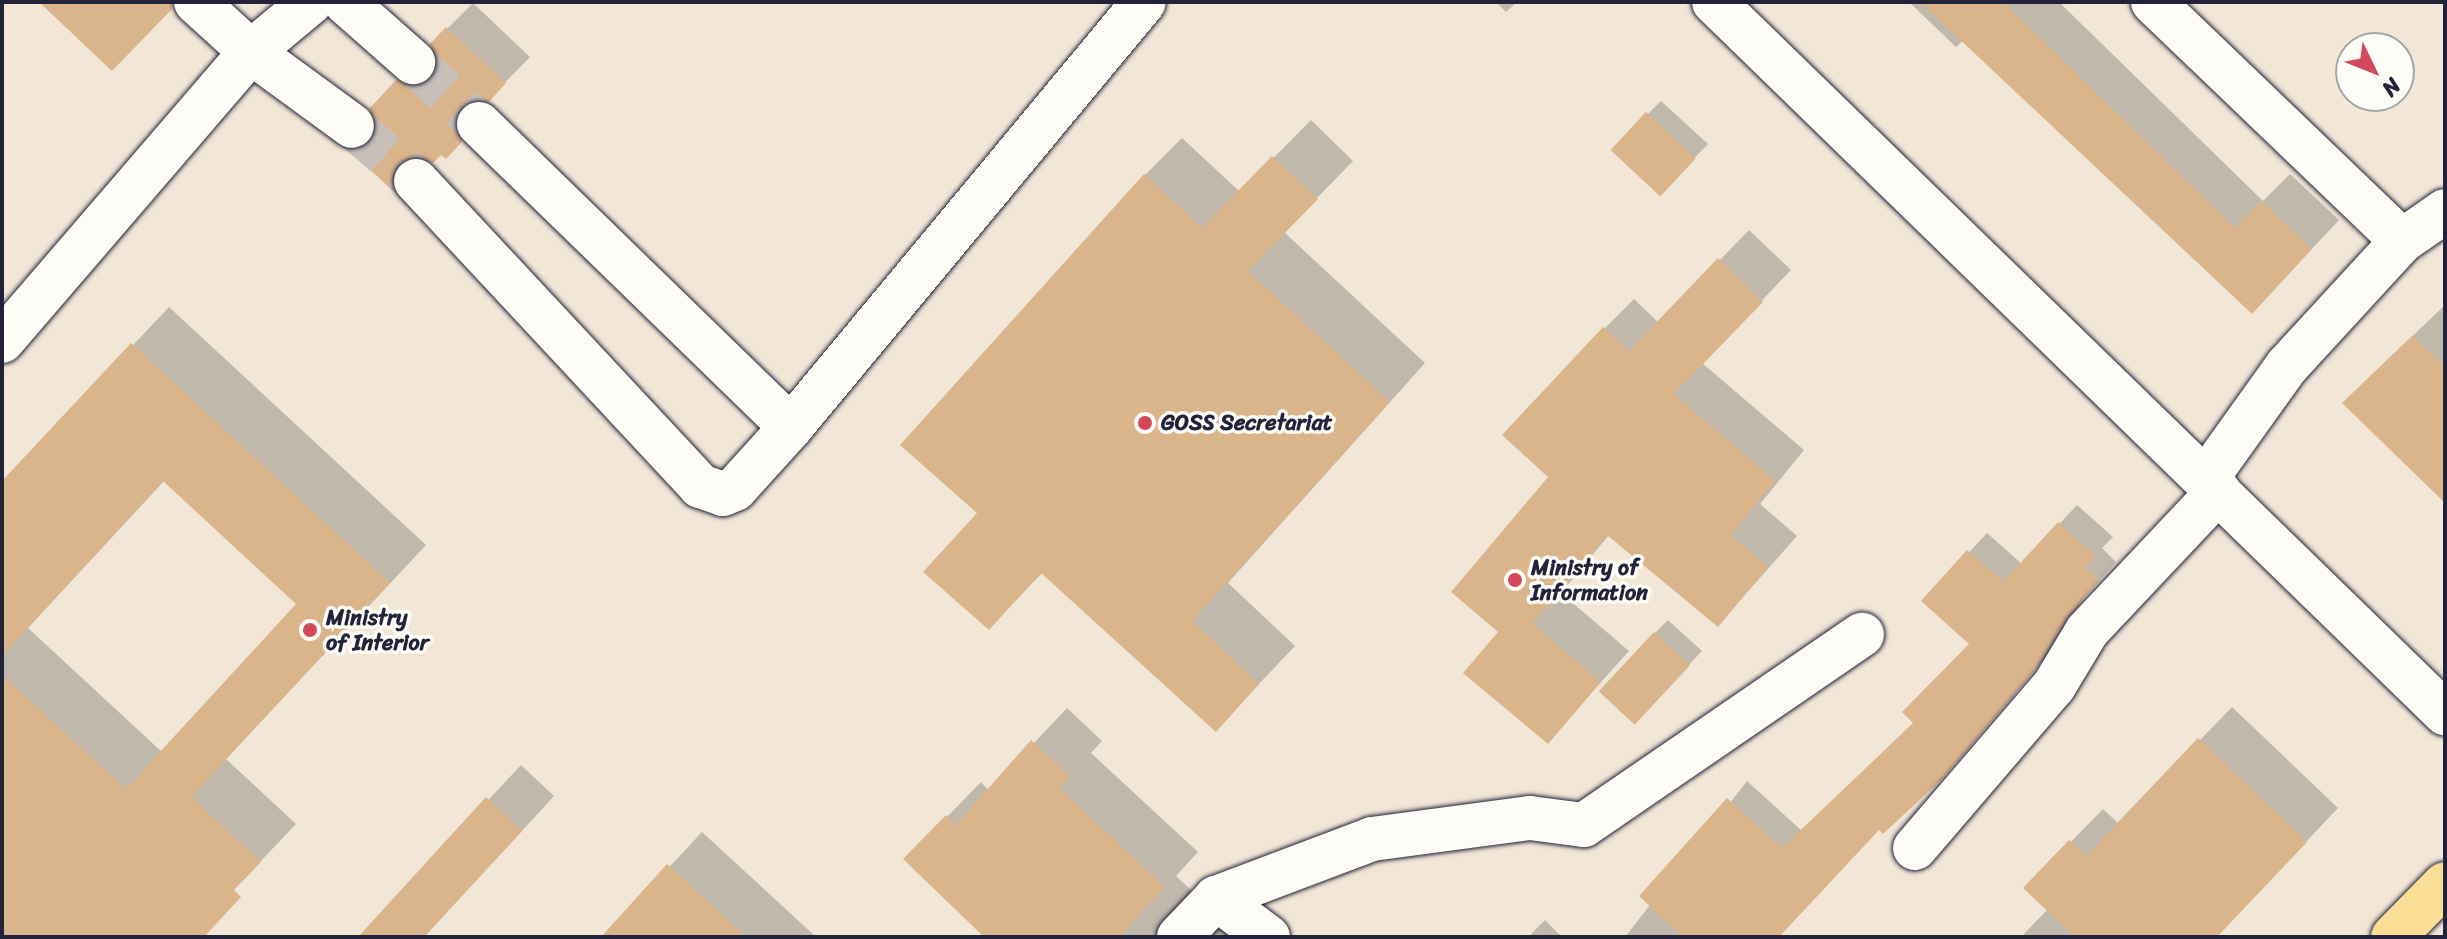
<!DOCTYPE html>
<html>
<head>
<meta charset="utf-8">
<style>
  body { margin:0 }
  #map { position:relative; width:2447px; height:939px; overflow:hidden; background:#f2e6d7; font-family:Sriracha,sans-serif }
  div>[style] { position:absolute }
  .shadow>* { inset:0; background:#0003 }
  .building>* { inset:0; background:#dab48b; transform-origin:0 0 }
  .minor-tunnel>* { height:44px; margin-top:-22px; transform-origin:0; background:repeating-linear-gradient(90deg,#c8bfb8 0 44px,transparent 0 66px) }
  .roads { filter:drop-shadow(0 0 2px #22223b) drop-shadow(0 0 2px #22223b) }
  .minor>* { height:44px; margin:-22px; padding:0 22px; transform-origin:22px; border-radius:22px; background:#fdfcf7 }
  .major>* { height:44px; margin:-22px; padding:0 22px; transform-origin:22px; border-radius:22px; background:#fbde96 }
  .dots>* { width:22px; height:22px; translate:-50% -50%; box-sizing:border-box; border:4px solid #fdfcf7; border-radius:50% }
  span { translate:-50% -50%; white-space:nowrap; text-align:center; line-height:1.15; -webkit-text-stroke:7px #fdfcf7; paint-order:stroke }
  .poi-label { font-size:22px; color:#22223b; font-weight:700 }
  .left { translate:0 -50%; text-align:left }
  .frame { position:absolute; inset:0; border:4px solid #22223b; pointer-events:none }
  .north { position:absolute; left:2335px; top:32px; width:80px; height:80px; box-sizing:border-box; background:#fdfcf7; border:2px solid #a5a5ac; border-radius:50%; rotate:133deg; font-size:22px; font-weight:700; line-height:32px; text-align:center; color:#22223b }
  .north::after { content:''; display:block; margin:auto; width:28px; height:36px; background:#d1495b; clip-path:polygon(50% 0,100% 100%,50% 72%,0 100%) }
</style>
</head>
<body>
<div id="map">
  <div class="shadow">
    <div style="clip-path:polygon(1496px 2px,1517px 2px,1506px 12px)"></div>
    <div style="clip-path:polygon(1909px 2px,2059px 2px,2263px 201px,2290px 174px,2339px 220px,2280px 283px,1963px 41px,1956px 47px)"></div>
    <div style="clip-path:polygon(473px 3px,530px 57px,488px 100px,480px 99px,471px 131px,446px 156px,442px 152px,418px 156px,419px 164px,394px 189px,353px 151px,378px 126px,397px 82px,423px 56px,437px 59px,448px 28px)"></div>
    <div style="clip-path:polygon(1661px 101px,1708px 144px,1660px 193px,1648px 114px)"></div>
    <div style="clip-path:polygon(1311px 120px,1353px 161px,1284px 232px,1425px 363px,1228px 583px,1295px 646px,1216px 729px,1043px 572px,989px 628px,980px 513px,1145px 175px,1182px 138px,1240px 192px)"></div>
    <div style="clip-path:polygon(1749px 230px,1791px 270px,1702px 363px,1804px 450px,1760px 504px,1797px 536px,1718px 625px,1609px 535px,1561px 593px,1629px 651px,1547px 742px,1501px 632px,1604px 329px,1634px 299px,1659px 323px)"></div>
    <div style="clip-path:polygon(2445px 305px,2445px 500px,2383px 364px)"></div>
    <div style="clip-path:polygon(evenodd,169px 307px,426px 545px,226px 759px,296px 824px,189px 937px,2px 937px,2px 484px,169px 307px,165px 480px,299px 604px,162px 752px,28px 628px,165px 480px)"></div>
    <div style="clip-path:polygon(2077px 505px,2113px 537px,2102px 548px,2116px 562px,2084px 597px,2052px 650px,1959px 759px,1880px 828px,1778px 937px,1625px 937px,1747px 781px,1802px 831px,1916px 722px,1972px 644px,1924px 601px,1987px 533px,2022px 564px)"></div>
    <div style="clip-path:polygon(1668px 620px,1702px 651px,1648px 708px,1655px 633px)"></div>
    <div style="clip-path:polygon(2232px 707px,2338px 808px,2216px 937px,2021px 937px,2048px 909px,2026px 888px,2103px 809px,2119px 824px)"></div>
    <div style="clip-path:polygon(1067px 708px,1102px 741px,1091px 753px,1198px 852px,1176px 876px,1191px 890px,1188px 909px,1227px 924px,1241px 937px,987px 937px,906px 859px,981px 782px,989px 791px)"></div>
    <div style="clip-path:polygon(521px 765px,554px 796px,424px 937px,361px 937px)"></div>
    <div style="clip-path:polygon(702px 832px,816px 937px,604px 937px)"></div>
    <div style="clip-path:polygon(1545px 920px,1562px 937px,1528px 937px)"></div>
  </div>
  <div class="building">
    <div style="clip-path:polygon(39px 2px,172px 2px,172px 9px,112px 71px)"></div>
    <div style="clip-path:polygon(1920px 2px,2003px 2px,2235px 228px,2261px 201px,2312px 249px,2252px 314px)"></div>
    <div style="clip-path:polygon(446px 27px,506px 83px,489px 102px,473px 100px,461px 107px,455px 130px,462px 142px,446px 159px,441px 155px,433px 163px,411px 157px,398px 163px,392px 174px,394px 192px,350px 151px,373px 140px,377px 128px,369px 109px,396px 80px,420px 86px,432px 78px,438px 66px,430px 44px)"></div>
    <div style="left:1646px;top:112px;width:68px;height:52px;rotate:43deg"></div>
    <div style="clip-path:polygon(1272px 156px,1318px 199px,1248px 271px,1390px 402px,1192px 621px,1259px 684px,1216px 732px,1041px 573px,989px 630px,923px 572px,977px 513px,900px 445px,1144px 174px,1202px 228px)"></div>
    <div style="clip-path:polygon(1718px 258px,1763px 302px,1674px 394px,1775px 481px,1731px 535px,1768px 567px,1718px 627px,1607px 535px,1532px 624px,1601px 682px,1548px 744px,1463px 673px,1498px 632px,1451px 592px,1548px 477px,1502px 435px,1603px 327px,1628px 352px)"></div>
    <div style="clip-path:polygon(2412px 336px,2445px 366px,2445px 503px,2342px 403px)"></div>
    <div style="clip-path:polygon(131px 343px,390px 583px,191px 797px,261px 862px,234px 890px,241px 897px,204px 937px,2px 937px,2px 675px,126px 789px,296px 604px,163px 481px,2px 656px,2px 481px)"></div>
    <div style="clip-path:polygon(2058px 522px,2096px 557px,2086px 568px,2099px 581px,2066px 618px,2034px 671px,1941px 780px,1883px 834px,1879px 830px,1779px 937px,1683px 937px,1639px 896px,1727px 798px,1782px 848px,1913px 723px,1902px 712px,1969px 644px,1921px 601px,1967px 550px,2003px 582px)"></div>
    <div style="left:1654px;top:632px;width:49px;height:81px;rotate:43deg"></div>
    <div style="clip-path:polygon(2198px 738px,2307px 842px,2217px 937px,2075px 937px,2023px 888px,2069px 840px,2086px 856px)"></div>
    <div style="clip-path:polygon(1031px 740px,1070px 776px,1059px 788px,1165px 887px,1119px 937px,984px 937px,903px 859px,946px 815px,956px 825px)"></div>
    <div style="clip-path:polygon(486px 797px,522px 831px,424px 937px,358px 937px)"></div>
    <div style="clip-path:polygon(667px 864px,746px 937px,601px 937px)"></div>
  </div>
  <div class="minor-tunnel">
    <div style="left:413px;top:62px;width:91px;rotate:43.2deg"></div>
    <div style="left:352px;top:126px;width:84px;rotate:40.7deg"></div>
  </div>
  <div class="roads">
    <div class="minor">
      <div style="left:196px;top:2px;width:74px;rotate:42.3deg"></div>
      <div style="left:251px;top:52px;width:125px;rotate:36.2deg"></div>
      <div style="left:345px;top:2px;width:91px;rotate:41.4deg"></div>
      <div style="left:1714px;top:2px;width:1020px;rotate:44.21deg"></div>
      <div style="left:2153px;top:2px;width:345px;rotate:43.8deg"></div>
      <div style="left:479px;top:124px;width:435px;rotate:44.2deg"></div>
      <div style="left:416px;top:181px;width:417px;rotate:47deg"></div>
      <div style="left:700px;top:486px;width:24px;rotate:19deg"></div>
      <div style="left:723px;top:494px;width:13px;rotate:-23deg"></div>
      <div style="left:735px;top:489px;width:84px;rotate:-47.9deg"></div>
      <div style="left:791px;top:427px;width:552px;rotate:-50.29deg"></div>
      <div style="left:2px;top:341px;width:381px;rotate:-49.3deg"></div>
      <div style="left:251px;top:52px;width:78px;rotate:-39.8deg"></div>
      <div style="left:2206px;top:479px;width:139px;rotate:-54.4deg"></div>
      <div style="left:2287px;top:366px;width:170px;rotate:-47.4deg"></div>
      <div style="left:2402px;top:241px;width:52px;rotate:-34.9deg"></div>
      <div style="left:1915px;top:848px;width:213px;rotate:-49.4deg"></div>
      <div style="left:2054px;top:686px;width:64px;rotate:-59deg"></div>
      <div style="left:2087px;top:631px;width:192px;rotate:-46.7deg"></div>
      <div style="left:1216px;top:898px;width:65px;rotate:36.9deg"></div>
      <div style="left:1179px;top:937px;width:54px;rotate:-46.5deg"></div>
      <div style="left:1216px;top:898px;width:167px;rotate:-20.7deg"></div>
      <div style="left:1372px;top:839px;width:159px;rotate:-7.6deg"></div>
      <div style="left:1530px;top:818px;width:54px;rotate:7.4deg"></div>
      <div style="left:1584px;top:825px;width:337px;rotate:-34.4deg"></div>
    </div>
    <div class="major">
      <div style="left:2393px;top:937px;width:74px;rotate:-45.5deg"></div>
    </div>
  </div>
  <div class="dots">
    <div style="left:1145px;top:423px;background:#d1495b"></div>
    <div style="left:1515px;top:580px;background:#d1495b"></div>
    <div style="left:310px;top:630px;background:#d1495b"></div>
  </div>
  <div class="poi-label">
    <span class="left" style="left:1161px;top:423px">GOSS Secretariat</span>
    <span class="left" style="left:1531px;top:580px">Ministry of<br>Information</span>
    <span class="left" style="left:326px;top:630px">Ministry<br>of Interior</span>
  </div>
  <div class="frame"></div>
  <div class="north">N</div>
</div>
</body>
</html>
